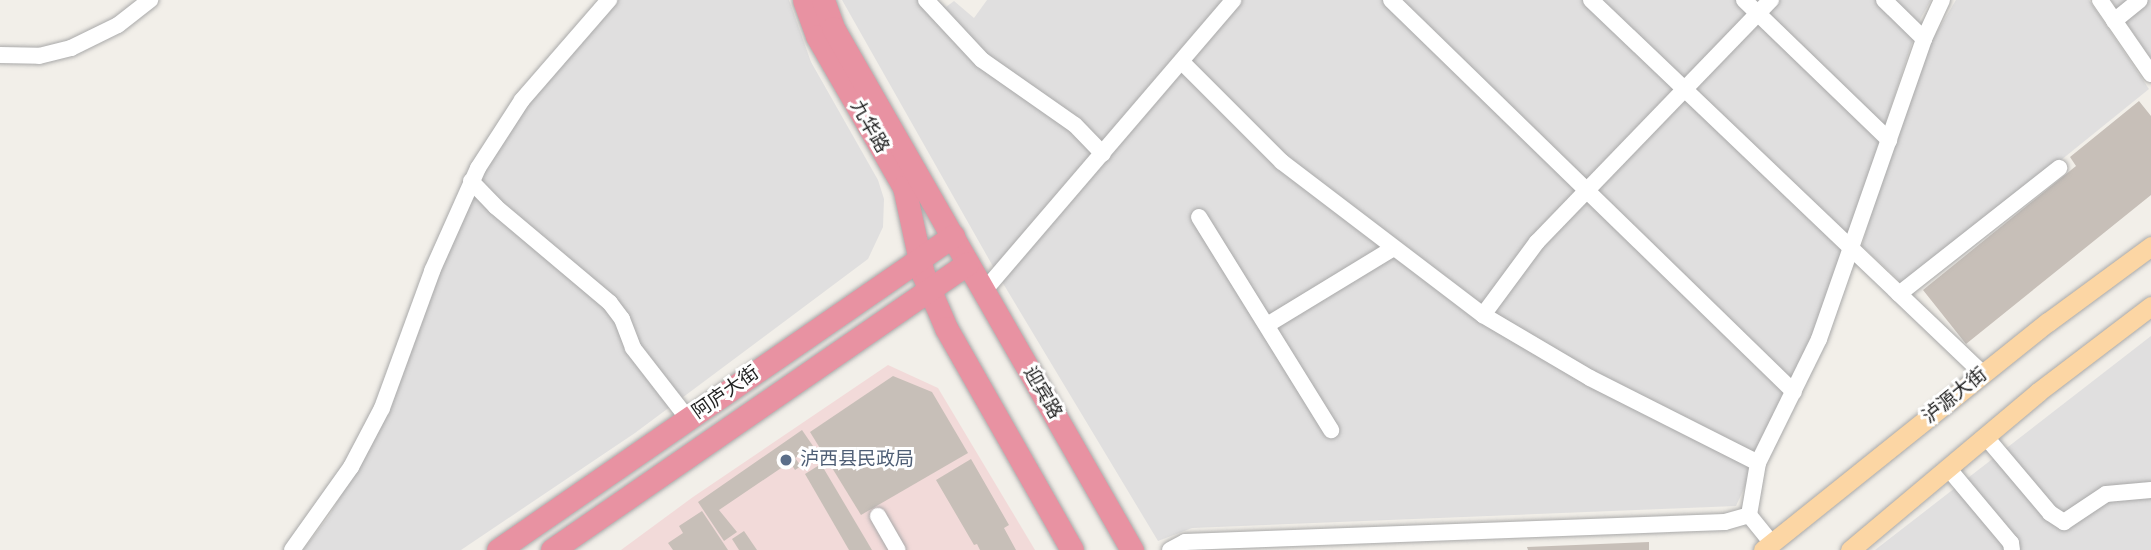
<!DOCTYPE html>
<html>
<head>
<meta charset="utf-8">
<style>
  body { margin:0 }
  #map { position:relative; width:2151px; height:550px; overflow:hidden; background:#f2efe9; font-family:"Sofia Sans Condensed","Noto Sans SC",sans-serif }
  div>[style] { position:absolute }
  .residential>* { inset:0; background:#e0dfdf }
  .commercial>* { inset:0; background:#f2dad9 }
  .building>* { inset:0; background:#c7bfb8 }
  .roads { filter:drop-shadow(0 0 2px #a9a9a9) drop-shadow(0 0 2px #a9a9a9) }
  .minor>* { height:16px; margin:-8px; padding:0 8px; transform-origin:8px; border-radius:8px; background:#fff }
  .major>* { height:19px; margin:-9.5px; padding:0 9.5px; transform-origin:9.5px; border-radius:9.5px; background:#fcd6a4 }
  .highway>* { height:23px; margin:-11.5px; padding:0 11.5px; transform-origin:11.5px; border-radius:11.5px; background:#e892a2 }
  .dots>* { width:19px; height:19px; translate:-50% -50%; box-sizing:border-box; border:4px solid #fff; border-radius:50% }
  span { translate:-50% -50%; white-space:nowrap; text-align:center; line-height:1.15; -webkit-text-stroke:6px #fff; paint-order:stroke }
  .street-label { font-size:19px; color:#222 }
  .service-label { font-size:19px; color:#4e5e75 }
  .left { translate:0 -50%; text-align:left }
</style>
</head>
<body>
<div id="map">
  <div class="residential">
    <div style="clip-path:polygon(618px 0,789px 0,811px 62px,878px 180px,884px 199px,883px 227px,868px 259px,635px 433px,461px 550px,303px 550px,329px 516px,384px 420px,454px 231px,485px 168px,524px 107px,583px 36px)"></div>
    <div style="clip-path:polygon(842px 0,938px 0,946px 7px,954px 1px,974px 18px,987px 0,1228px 0,995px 270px)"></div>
    <div style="clip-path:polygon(1242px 0,1931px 0,1919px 21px,1822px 317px,1736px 506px,1192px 528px,1158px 541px,1001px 280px)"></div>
    <div style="clip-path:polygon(1956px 0,2089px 0,2149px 89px,1905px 286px,1862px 246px,1880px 182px,1928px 47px)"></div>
    <div style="clip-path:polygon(2111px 0,2151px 0,2151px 60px,2151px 59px)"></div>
    <div style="clip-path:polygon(2151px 336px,2151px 550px,1875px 550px)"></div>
  </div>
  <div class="commercial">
    <div style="clip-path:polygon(888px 365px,938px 388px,1035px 550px,621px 550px,693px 497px)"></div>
  </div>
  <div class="building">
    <div style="clip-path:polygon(2139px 101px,2151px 116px,2151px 195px,1966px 344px,1923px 290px,2076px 166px,2070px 157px)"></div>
    <div style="clip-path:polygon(893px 376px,932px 392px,968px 453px,861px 515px,810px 432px)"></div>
    <div style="clip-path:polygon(802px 430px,813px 446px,795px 458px,801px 466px,795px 470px,790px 462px,719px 510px,737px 532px,724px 541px,698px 502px)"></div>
    <div style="clip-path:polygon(971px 459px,1009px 525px,1004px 528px,1016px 550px,980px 550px,977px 544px,974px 545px,936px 480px)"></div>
    <div style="clip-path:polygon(821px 464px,872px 550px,849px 550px,805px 474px)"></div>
    <div style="clip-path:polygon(702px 511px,728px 550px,673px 550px,668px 543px,683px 533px,679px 526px)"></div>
    <div style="clip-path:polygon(744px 531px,757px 550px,739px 550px,732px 539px)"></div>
    <div style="clip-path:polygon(1649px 542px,1649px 550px,1528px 550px,1527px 547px)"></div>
  </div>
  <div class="roads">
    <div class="minor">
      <div style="left:926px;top:0;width:82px;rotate:47deg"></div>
      <div style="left:982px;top:60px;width:113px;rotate:35deg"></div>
      <div style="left:1075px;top:125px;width:40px;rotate:46deg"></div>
      <div style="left:1391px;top:0;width:562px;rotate:44.21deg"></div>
      <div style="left:1591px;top:0;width:542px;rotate:43.65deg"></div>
      <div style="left:1744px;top:0;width:202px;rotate:44deg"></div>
      <div style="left:1884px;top:0;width:56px;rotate:44.3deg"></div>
      <div style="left:2100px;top:0;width:90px;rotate:55.4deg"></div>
      <div style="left:2114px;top:21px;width:33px;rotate:-39deg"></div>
      <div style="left:0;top:55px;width:39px;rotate:1deg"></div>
      <div style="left:39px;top:56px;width:33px;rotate:-14deg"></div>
      <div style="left:71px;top:48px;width:52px;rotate:-26.1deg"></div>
      <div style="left:118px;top:25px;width:41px;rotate:-38deg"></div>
      <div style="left:1182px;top:62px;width:141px;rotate:45deg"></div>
      <div style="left:1282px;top:162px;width:253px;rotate:37.3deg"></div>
      <div style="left:1483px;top:315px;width:124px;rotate:30.5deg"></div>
      <div style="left:1590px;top:378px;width:188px;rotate:26.8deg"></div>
      <div style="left:471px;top:181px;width:36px;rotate:46deg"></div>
      <div style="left:496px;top:207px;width:149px;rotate:40.1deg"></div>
      <div style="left:610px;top:303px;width:20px;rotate:53deg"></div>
      <div style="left:622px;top:319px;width:31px;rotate:69deg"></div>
      <div style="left:633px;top:348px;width:90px;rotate:52.2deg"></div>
      <div style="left:1199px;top:217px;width:251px;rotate:58.2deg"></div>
      <div style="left:984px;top:291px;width:383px;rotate:-49.4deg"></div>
      <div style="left:1899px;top:294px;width:204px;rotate:-38.2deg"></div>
      <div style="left:1483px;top:315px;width:91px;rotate:-53.5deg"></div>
      <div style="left:1537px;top:242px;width:337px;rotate:-46deg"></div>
      <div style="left:1267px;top:325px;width:146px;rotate:-31.3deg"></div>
      <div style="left:1985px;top:436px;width:101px;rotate:49.8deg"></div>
      <div style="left:2050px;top:513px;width:17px;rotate:33deg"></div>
      <div style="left:2064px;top:522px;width:50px;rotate:-33.7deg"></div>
      <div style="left:2106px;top:494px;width:45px;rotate:-5.1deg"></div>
      <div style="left:1948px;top:468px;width:98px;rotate:50deg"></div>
      <div style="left:2011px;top:543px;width:7px;rotate:82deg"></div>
      <div style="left:1749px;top:515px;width:53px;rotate:-80.2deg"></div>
      <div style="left:1758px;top:463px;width:138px;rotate:-63.8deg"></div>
      <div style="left:1819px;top:339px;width:318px;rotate:-70.7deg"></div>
      <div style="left:1924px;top:39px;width:43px;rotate:-65.2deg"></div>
      <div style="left:1749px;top:515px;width:36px;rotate:51deg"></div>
      <div style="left:878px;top:516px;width:39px;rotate:60deg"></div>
      <div style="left:292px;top:550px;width:102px;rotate:-54.6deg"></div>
      <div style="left:351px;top:467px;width:67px;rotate:-62.3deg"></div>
      <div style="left:382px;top:408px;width:146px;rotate:-69.9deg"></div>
      <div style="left:432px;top:271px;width:113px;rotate:-65.9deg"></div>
      <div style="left:478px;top:168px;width:81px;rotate:-57.1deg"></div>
      <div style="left:522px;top:100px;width:133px;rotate:-49deg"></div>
      <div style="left:1170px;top:550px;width:17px;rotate:-28deg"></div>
      <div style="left:1185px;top:542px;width:540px;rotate:-2.12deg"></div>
      <div style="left:1725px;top:522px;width:25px;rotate:-16deg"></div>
    </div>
    <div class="major">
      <div style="left:1763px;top:550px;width:365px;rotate:-38.7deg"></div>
      <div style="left:2048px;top:322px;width:128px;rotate:-36.4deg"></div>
      <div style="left:1850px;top:550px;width:246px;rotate:-40deg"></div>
      <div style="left:2038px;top:392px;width:142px;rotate:-37.3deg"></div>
    </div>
    <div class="highway">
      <div style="left:804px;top:0;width:38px;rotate:70deg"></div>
      <div style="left:817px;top:36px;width:174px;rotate:60.1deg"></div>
      <div style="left:904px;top:187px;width:89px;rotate:77.7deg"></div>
      <div style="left:923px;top:274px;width:59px;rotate:66.9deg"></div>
      <div style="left:946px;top:328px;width:255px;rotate:60.4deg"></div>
      <div style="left:823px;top:0;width:30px;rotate:70deg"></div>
      <div style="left:833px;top:28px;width:602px;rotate:60.2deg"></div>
      <div style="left:498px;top:550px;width:553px;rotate:-34.61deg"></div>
      <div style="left:552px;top:550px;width:505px;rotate:-34.6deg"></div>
    </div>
  </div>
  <div class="dots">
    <div style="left:786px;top:460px;background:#5c6f8a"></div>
  </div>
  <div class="street-label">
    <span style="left:869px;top:127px;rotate:60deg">九华路</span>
    <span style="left:726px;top:393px;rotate:-35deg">阿庐大街</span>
    <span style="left:1042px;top:393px;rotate:60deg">迎宾路</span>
    <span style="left:1955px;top:396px;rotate:-39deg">泸源大街</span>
  </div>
  <div class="service-label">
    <span class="left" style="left:800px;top:460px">泸西县民政局</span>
  </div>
</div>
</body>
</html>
